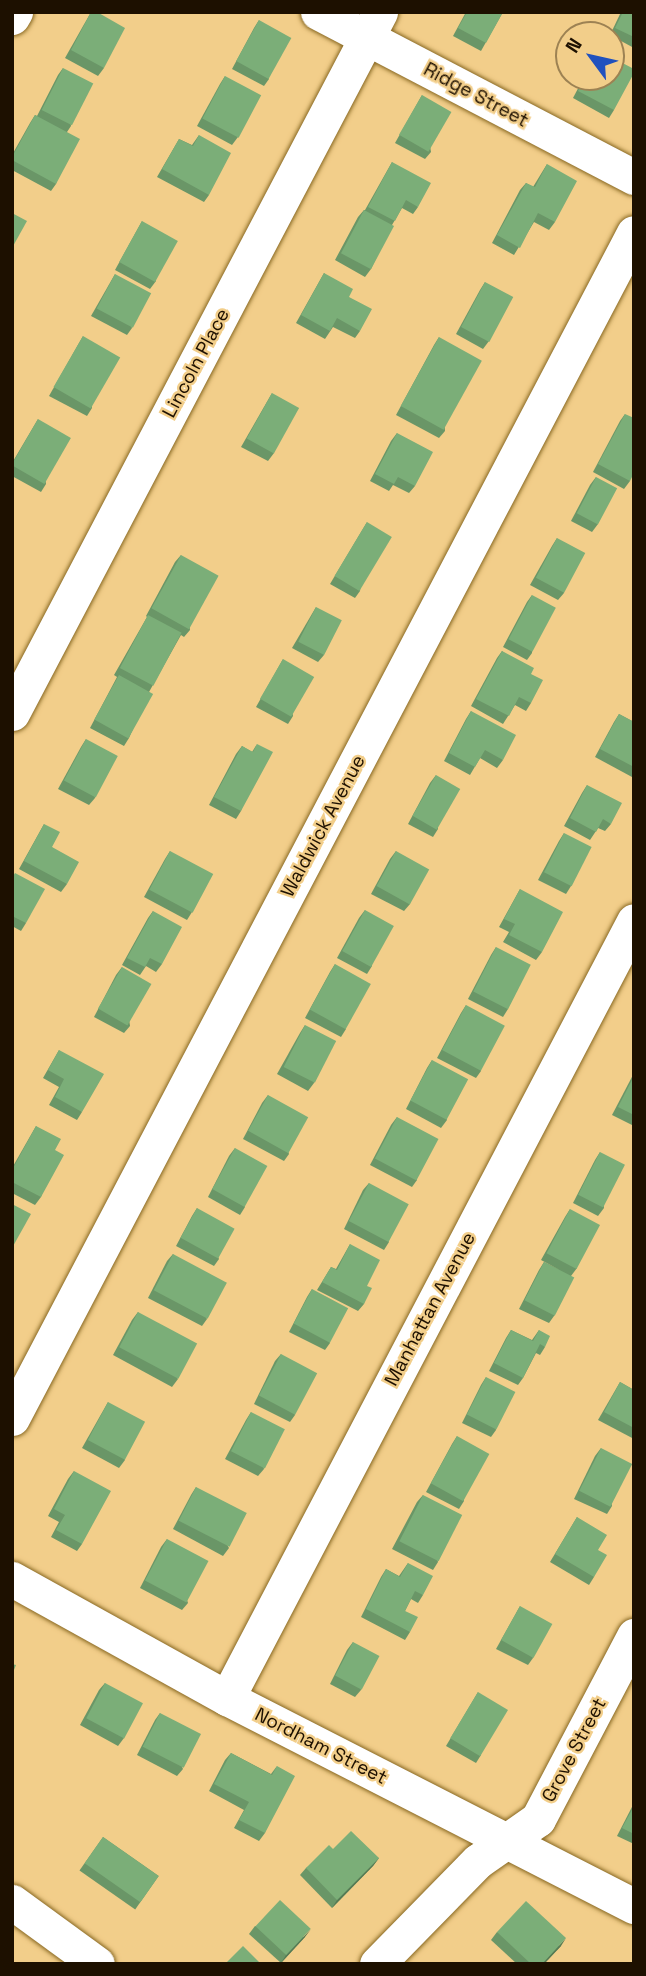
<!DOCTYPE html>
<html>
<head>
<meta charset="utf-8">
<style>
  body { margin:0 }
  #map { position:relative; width:646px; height:1976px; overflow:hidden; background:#f2ce8a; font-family:"Space Grotesk",sans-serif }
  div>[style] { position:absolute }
  .roads { filter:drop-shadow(0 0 2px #886822) drop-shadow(0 0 2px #886822) }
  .minor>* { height:35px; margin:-17.5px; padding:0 17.5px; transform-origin:17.5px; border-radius:17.5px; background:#fff }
  .wall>* { inset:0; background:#6a9667; transform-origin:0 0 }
  .shaded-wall>* { inset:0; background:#567a54 }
  .building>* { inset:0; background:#7bae78; transform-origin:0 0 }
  span { translate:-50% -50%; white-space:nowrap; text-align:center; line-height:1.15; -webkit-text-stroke:5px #f2ce8a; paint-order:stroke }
  .street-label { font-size:19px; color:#1d1000 }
  .frame { position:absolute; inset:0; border:14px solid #1d1000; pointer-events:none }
  .north { position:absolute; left:555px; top:21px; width:70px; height:70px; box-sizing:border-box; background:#f2ce8a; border:2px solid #9d8253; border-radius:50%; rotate:303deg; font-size:19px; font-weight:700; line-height:28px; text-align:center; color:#1d1000 }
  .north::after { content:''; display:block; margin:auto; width:24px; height:32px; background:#2051be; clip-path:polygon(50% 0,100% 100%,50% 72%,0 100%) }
</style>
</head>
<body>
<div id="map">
  <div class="roads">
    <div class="minor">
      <div style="left:318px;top:12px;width:356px;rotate:27.6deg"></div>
      <div style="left:12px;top:17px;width:6px;rotate:-59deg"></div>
      <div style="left:12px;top:713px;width:792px;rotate:-62.3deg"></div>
      <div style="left:12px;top:1418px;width:1338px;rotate:-62.31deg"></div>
      <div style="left:12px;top:1579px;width:246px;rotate:29deg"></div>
      <div style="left:227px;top:1698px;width:457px;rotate:27.1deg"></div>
      <div style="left:227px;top:1698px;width:877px;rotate:-62.35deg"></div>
      <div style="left:12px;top:1902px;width:105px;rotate:36.1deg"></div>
      <div style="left:377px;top:1964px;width:144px;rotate:-45.6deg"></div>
      <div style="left:478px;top:1861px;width:73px;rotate:-35deg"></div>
      <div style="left:538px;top:1819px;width:207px;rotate:-62.3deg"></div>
    </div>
  </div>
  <div class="wall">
    <div style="clip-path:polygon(91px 12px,104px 68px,98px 76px,65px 58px)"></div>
    <div style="clip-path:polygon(466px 12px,503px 12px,481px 51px,453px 36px)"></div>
    <div style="clip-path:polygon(621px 12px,634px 12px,634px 48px,610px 35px)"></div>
    <div style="clip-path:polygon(259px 20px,269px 79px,264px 86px,232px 69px,254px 28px)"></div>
    <div style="clip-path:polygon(63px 68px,71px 126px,67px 132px,56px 184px,51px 191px,12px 170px,12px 155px,30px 123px,35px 115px,37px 116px,58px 75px)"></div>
    <div style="clip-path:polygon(225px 76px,238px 137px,232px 145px,197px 126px,220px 84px)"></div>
    <div style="clip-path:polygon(584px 77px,611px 77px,614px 110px,609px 118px,573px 98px)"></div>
    <div style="clip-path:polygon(422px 95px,431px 152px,425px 159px,395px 143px)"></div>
    <div style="clip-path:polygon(199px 135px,209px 195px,204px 202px,157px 177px,179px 139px,192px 145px)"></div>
    <div style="clip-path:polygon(392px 162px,418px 207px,413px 214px,402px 208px,392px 225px,371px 269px,365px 277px,335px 260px,358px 217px,364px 210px,365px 210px)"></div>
    <div style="clip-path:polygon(547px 164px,555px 222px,549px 230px,534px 222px,514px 255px,492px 243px,520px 190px,526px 183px,533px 187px)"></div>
    <div style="clip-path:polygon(142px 221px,156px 281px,150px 289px,115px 270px)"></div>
    <div style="clip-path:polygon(324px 273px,349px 297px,360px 331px,355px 338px,333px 327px,325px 339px,296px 323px)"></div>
    <div style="clip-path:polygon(115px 274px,132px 328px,127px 335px,91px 316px)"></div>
    <div style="clip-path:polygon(485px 282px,489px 341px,483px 349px,456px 334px,480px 290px)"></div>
    <div style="clip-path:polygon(83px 336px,92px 408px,87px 416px,49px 396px)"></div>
    <div style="clip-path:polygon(439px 337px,445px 431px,439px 438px,396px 415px,434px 345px)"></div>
    <div style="clip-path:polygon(272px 393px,274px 453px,268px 461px,241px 447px)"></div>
    <div style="clip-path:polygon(625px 414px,630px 481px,624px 489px,593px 472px,620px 421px)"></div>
    <div style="clip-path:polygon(38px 419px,46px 484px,41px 492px,12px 476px,12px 463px)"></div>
    <div style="clip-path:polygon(397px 433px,415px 486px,409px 493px,393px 485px,389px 491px,370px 481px,391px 441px)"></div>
    <div style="clip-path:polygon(596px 477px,598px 524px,592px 532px,571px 521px,590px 485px)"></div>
    <div style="clip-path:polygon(367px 522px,360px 591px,355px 598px,330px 584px)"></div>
    <div style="clip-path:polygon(557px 538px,564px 593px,558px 600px,530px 585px,552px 546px)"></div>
    <div style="clip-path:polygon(181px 555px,190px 630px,184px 637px,181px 635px,149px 692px,129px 738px,124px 746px,90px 728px,117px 677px,114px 675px,147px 617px,146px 616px,175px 562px)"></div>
    <div style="clip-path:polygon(532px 595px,532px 653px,527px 660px,503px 647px,527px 602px)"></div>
    <div style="clip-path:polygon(316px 607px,324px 655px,318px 662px,292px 648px)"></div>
    <div style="clip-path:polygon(502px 651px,531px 674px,531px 703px,526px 711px,515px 705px,503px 724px,471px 706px,497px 658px)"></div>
    <div style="clip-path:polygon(283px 659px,293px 716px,288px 724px,256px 707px)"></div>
    <div style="clip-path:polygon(471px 711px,503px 760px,497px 768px,480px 758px,470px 775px,444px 761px,466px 719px)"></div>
    <div style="clip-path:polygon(619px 714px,634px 722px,634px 774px,632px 777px,595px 757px,614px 722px)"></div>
    <div style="clip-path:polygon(86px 739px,95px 798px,89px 805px,58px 789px,81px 747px)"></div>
    <div style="clip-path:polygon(257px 744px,241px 811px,236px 819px,209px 805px,236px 754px,242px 746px,252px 752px)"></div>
    <div style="clip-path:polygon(436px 775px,438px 829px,433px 837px,408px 824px,430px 783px)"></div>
    <div style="clip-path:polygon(587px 785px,611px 824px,605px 831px,598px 828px,590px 840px,564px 826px,582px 793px)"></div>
    <div style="clip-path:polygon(44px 824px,52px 847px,67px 884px,61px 892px,19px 869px)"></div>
    <div style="clip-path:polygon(564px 833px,571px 886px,566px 894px,538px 880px,559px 841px)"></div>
    <div style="clip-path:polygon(170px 851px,192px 912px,187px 920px,144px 897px,165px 859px)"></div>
    <div style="clip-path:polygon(396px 851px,410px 904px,404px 911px,371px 894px,390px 859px)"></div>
    <div style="clip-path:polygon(12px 877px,26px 923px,21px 931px,12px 926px)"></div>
    <div style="clip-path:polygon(520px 889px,542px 952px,536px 960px,503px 942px,509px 932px,499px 927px)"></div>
    <div style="clip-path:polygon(365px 910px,372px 966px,367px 974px,337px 958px,359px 918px)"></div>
    <div style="clip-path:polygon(153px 911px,162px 964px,156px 972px,146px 966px,140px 975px,122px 965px,148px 918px)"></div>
    <div style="clip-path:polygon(496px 947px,508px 1009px,503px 1017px,468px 999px,491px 955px)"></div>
    <div style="clip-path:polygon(335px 964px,346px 1029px,341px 1037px,305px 1018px,330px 972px)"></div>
    <div style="clip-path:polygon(122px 967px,130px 1026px,124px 1033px,94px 1017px,116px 975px)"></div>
    <div style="clip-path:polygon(466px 1005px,481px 1071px,476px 1078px,437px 1058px,461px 1013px)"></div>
    <div style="clip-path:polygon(305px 1025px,314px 1083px,308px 1091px,277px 1074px,300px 1033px)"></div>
    <div style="clip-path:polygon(59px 1050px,82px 1112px,77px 1120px,49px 1105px,59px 1087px,43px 1078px)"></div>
    <div style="clip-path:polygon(432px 1060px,447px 1120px,441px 1128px,406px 1109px,427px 1068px)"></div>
    <div style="clip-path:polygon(634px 1073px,634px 1126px,612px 1115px)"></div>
    <div style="clip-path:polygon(268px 1095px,289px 1154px,284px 1161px,243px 1139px,262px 1103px)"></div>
    <div style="clip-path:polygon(397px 1117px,417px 1180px,412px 1187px,370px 1165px,391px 1125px)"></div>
    <div style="clip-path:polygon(36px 1126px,55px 1150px,41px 1197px,35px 1205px,12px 1193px,12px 1168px)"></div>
    <div style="clip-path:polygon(235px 1148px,245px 1207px,240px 1215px,208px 1197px,229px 1156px)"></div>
    <div style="clip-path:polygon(600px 1152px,604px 1208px,598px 1216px,573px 1203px,595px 1160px)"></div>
    <div style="clip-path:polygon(369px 1183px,389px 1242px,384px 1250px,344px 1229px,363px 1190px)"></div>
    <div style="clip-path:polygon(197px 1208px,219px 1259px,214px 1266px,176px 1246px,192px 1216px)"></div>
    <div style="clip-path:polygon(570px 1209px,577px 1268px,571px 1276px,554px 1316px,549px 1323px,519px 1309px,539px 1270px,544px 1262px,560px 1270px,541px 1260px,565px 1217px)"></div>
    <div style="clip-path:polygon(350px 1244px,367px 1286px,364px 1304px,358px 1311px,317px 1290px,331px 1267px,336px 1269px)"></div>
    <div style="clip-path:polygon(173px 1254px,207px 1319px,202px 1326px,148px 1298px,167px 1261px)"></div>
    <div style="clip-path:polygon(312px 1289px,330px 1343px,325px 1350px,289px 1332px,307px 1297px)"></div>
    <div style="clip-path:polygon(138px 1312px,178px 1379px,172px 1387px,113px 1355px,132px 1320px)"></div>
    <div style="clip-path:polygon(511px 1330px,532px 1340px,539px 1330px,545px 1347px,540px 1355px,536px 1353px,523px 1378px,518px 1385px,489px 1371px,506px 1338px)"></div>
    <div style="clip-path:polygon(281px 1354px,295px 1415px,290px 1422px,254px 1404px,275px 1361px)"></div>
    <div style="clip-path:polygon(486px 1377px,496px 1430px,491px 1437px,462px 1423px,481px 1385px)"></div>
    <div style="clip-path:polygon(620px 1382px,634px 1390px,634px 1439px,598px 1420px)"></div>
    <div style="clip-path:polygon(108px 1402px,125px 1460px,119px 1468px,82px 1448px)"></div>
    <div style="clip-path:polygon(251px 1412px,264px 1469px,258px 1476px,225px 1459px,246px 1420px)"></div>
    <div style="clip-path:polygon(457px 1436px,464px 1501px,459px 1509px,426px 1492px,452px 1444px)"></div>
    <div style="clip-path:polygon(601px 1448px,612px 1506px,607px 1514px,574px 1499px,595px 1456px)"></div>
    <div style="clip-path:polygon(74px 1471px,82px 1544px,77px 1551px,51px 1537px,59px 1522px,48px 1516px,68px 1479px)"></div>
    <div style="clip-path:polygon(196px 1487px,229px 1548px,223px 1556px,173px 1529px,191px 1495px)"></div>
    <div style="clip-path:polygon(423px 1495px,438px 1562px,433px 1570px,392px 1549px,417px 1502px)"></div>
    <div style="clip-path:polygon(577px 1517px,598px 1550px,594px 1577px,589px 1585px,550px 1562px)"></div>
    <div style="clip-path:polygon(167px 1539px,188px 1603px,182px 1610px,140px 1588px,161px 1547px)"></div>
    <div style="clip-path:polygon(408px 1563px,423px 1595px,418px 1603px,411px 1599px,405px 1611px,410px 1632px,405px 1640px,361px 1617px,381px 1577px,386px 1569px,399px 1576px)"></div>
    <div style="clip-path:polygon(520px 1606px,533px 1658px,528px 1665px,496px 1649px)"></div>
    <div style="clip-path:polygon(353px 1642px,361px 1690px,355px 1697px,330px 1684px,347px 1650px)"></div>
    <div style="clip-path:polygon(105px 1683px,124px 1738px,118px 1746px,80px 1725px,99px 1690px)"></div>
    <div style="clip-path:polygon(478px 1692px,481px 1755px,476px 1763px,446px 1746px)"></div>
    <div style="clip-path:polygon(160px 1713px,183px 1769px,177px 1776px,137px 1755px,155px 1720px)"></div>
    <div style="clip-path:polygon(231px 1753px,271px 1774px,277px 1766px,265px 1833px,259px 1841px,234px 1828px,244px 1810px,209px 1791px,225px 1760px)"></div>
    <div style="clip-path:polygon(634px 1803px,634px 1844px,617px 1836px)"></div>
    <div style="left:103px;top:1837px;width:68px;height:41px;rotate:35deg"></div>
    <div style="clip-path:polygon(333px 1849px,379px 1858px,373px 1866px,332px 1908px,300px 1875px,306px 1868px)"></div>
    <div style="clip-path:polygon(255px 1926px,305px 1937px,281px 1963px,249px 1934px)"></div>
    <div style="clip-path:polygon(497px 1932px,561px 1946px,544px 1964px,517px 1964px,491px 1940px)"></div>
  </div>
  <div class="shaded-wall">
    <div style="clip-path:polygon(379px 1858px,373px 1866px,332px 1908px,337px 1900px)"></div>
    <div style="clip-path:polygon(311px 1929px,305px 1937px,281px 1963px,286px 1955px)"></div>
    <div style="clip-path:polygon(566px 1938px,561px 1946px,544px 1964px,542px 1964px)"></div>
  </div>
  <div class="building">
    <div style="clip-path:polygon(91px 12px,97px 12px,125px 28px,104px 68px,71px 50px)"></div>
    <div style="clip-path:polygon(467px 12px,503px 12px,486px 43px,458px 28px)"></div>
    <div style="clip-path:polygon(623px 12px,634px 12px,634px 37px,615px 28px)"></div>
    <div style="left:259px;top:20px;width:37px;height:47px;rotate:29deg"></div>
    <div style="clip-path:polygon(611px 57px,634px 69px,634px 73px,614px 110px,578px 91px,585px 77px,611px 77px)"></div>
    <div style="left:63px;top:68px;width:34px;height:47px;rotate:27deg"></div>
    <div style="left:225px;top:76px;width:41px;height:48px;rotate:28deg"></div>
    <div style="left:422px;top:95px;width:34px;height:46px;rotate:30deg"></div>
    <div style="clip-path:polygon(35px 115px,80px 139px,56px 184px,12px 160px,12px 157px)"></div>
    <div style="clip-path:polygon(199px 135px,231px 153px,209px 195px,162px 169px,179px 139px,193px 146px)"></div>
    <div style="clip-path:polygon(392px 162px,431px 183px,418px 207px,406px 200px,395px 221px,368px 207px)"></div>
    <div style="clip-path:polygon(547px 164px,577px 181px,555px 222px,538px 213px,520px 248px,497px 235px,526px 183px,535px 187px)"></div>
    <div style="left:364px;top:210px;width:34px;height:49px;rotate:28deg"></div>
    <div style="clip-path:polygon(12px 213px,27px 221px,12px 248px)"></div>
    <div style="left:142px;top:221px;width:41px;height:47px;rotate:29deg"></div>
    <div style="clip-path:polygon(324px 273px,353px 289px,349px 297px,372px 309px,360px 331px,337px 318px,330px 331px,301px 315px)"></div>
    <div style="left:115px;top:274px;width:41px;height:39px;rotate:28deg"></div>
    <div style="left:485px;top:282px;width:32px;height:51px;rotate:28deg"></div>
    <div style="left:83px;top:336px;width:43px;height:59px;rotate:30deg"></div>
    <div style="left:439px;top:337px;width:49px;height:79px;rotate:29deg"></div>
    <div style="left:272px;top:393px;width:31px;height:52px;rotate:29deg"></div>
    <div style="clip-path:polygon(625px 414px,634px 418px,634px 473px,630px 481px,598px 464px)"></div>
    <div style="left:38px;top:419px;width:38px;height:53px;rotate:30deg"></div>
    <div style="clip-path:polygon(397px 433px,433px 452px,415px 486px,398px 477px,394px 484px,375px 474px)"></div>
    <div style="left:596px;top:477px;width:24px;height:41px;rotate:28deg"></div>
    <div style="left:367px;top:522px;width:29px;height:63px;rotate:31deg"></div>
    <div style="left:557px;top:538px;width:32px;height:45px;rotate:28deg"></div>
    <div style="left:181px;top:555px;width:43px;height:61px;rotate:29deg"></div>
    <div style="left:532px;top:595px;width:27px;height:50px;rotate:28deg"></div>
    <div style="left:316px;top:607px;width:29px;height:39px;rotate:27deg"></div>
    <div style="left:148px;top:615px;width:38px;height:60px;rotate:28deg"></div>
    <div style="clip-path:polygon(502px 651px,534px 668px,531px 674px,543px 680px,531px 703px,519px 697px,509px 716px,476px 699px)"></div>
    <div style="left:283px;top:659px;width:36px;height:46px;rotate:30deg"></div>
    <div style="left:119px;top:675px;width:39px;height:51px;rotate:29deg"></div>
    <div style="clip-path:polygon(471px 711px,516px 735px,503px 760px,485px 750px,475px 767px,449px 753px)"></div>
    <div style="clip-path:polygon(619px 714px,634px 722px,634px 767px,600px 749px)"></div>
    <div style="left:86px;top:739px;width:36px;height:47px;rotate:28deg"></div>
    <div style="clip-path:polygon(257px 744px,273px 752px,241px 811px,214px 797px,242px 746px,253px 752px)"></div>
    <div style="left:436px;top:775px;width:28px;height:47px;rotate:30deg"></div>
    <div style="clip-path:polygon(587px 785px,622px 803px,611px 824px,603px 819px,596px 832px,570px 818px)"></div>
    <div style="clip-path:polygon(44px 824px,60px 832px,52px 847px,79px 862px,67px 884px,24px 861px)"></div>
    <div style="left:564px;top:833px;width:31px;height:44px;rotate:27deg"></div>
    <div style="left:170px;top:851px;width:49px;height:44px;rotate:28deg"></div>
    <div style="left:396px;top:851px;width:38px;height:40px;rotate:29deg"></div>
    <div style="clip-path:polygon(15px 873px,45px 889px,26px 923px,12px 916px,12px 878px)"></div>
    <div style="clip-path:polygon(520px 889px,563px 912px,542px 952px,509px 935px,515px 924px,504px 919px)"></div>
    <div style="left:365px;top:910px;width:33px;height:47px;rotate:29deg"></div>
    <div style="clip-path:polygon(153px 911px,182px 927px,162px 964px,150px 958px,145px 967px,127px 958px)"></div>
    <div style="left:496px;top:947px;width:39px;height:50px;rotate:27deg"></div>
    <div style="left:335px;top:964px;width:41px;height:52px;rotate:29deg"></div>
    <div style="left:122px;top:967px;width:34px;height:48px;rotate:30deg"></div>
    <div style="left:466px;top:1005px;width:44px;height:51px;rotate:28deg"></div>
    <div style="left:305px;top:1025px;width:35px;height:47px;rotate:27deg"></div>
    <div style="clip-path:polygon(59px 1050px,104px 1074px,82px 1112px,55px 1097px,64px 1079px,48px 1070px)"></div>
    <div style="left:432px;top:1060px;width:41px;height:46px;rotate:28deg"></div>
    <div style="clip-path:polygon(634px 1076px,634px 1115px,618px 1107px)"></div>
    <div style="left:268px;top:1095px;width:46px;height:41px;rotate:29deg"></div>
    <div style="left:397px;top:1117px;width:47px;height:47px;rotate:28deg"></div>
    <div style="clip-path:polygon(36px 1126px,61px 1139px,55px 1150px,64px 1155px,41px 1197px,12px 1182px,12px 1170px)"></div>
    <div style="left:235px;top:1148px;width:37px;height:47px;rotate:29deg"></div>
    <div style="left:600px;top:1152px;width:28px;height:48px;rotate:27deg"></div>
    <div style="left:369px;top:1183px;width:45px;height:43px;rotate:28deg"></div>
    <div style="clip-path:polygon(12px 1204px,31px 1214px,12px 1248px)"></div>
    <div style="left:197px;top:1208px;width:43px;height:34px;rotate:29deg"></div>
    <div style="left:570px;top:1209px;width:34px;height:50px;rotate:28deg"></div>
    <div style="clip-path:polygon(350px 1244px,380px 1260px,367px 1286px,372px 1288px,364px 1304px,322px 1282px,331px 1267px,337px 1270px)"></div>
    <div style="left:173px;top:1254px;width:61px;height:41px;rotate:28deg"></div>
    <div style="left:544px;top:1262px;width:34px;height:43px;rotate:27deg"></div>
    <div style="left:312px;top:1289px;width:41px;height:39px;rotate:28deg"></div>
    <div style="left:138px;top:1312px;width:67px;height:40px;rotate:28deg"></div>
    <div style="clip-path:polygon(511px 1330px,533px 1341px,539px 1330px,550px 1336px,545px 1347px,540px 1344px,523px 1378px,494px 1363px)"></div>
    <div style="left:281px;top:1354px;width:41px;height:47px;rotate:28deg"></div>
    <div style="left:486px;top:1377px;width:33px;height:42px;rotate:27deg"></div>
    <div style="clip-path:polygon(620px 1382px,634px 1390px,634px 1428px,604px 1412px)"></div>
    <div style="left:108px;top:1402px;width:42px;height:43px;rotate:28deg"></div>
    <div style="left:251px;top:1412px;width:38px;height:44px;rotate:27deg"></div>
    <div style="left:457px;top:1436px;width:37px;height:54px;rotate:29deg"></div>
    <div style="left:601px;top:1448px;width:35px;height:48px;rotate:27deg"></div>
    <div style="clip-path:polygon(74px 1471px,111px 1491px,82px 1544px,56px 1530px,65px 1515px,54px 1509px)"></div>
    <div style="left:196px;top:1487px;width:57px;height:38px;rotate:27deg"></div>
    <div style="left:423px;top:1495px;width:44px;height:52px;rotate:27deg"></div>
    <div style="clip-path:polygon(577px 1517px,607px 1535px,598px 1550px,607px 1555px,594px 1577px,555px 1554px)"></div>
    <div style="left:167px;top:1539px;width:47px;height:47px;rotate:28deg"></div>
    <div style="clip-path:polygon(408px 1563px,433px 1576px,423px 1595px,415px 1591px,405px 1611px,418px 1617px,410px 1632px,366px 1609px,386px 1569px,400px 1577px)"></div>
    <div style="left:520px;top:1606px;width:37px;height:39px;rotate:29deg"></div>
    <div style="left:353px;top:1642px;width:30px;height:38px;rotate:28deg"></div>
    <div style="clip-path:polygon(12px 1664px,16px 1665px,12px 1675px)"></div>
    <div style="left:105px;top:1683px;width:43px;height:40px;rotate:28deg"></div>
    <div style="left:478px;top:1692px;width:35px;height:54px;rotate:31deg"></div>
    <div style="left:160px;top:1713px;width:46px;height:38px;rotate:27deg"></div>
    <div style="clip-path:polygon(231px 1753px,272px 1775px,277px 1766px,295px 1776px,265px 1833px,239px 1820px,249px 1802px,214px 1784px)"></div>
    <div style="clip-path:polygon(634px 1806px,634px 1834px,622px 1828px)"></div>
    <div style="clip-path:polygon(351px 1831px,379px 1858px,337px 1900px,306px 1868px,329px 1845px,333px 1849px)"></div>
    <div style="left:103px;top:1837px;width:68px;height:32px;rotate:35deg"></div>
    <div style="left:280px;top:1900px;width:42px;height:36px;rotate:43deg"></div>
    <div style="clip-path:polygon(526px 1901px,566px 1938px,542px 1964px,531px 1964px,497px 1932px)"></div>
    <div style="clip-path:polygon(243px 1946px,261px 1964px,225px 1964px)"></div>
  </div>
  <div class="street-label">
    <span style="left:476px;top:95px;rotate:28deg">Ridge Street</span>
    <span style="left:196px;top:363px;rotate:-62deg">Lincoln Place</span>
    <span style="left:323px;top:826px;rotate:-62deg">Waldwick Avenue</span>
    <span style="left:430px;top:1309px;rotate:-62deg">Manhattan Avenue</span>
    <span style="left:321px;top:1746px;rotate:27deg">Nordham Street</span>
    <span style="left:574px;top:1750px;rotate:-62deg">Grove Street</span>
  </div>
  <div class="frame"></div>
  <div class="north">N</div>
</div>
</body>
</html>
